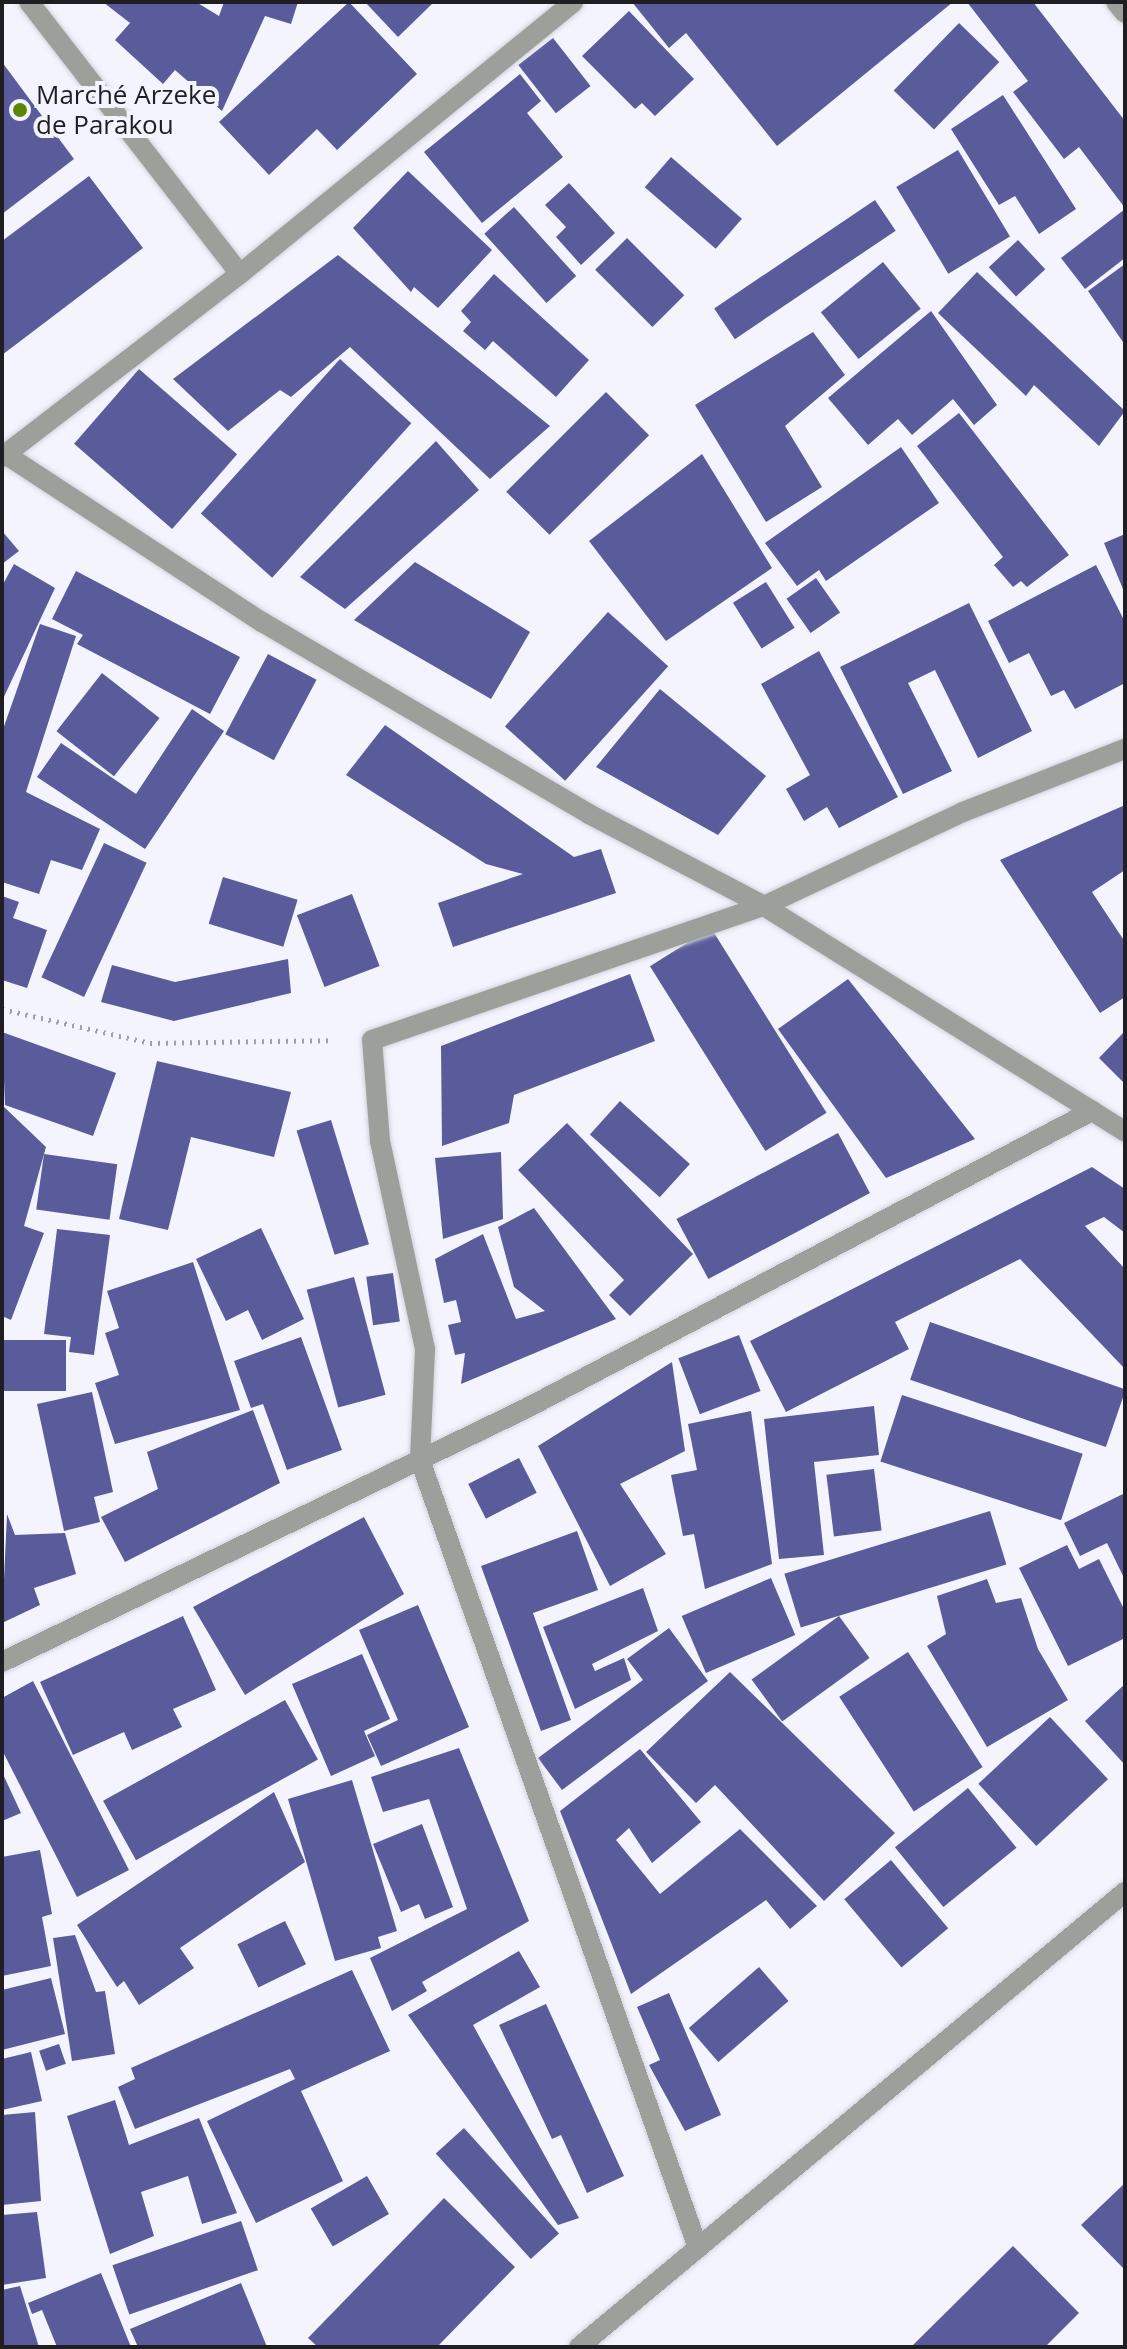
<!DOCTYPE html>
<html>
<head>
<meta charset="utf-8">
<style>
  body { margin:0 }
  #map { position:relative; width:1127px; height:2349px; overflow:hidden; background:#f3f4fe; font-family:"Open Sans",sans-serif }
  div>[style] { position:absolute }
  .building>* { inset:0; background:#5a5b9a; transform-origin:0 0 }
  .path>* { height:5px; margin-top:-2.5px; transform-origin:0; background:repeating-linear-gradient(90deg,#a0a0a8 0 2px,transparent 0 8px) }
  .roads { filter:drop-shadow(0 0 2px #d1d2db) drop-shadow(0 0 2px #d1d2db) }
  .minor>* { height:20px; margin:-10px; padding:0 10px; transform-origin:10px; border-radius:10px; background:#9d9f9b }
  .dots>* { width:22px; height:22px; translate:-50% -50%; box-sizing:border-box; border:4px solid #f3f4fe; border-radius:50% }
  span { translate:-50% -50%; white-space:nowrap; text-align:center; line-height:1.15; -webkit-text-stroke:8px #f3f4fe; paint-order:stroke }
  .poi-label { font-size:26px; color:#1f1f23 }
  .left { translate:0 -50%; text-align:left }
  .frame { position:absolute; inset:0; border:4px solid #1f1f23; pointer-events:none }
</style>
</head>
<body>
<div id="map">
  <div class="building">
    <div style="clip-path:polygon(103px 2px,196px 2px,219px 16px,224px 2px,298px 2px,291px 24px,265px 16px,222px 111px,175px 70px,163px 84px,115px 40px,130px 23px)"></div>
    <div style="clip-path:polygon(349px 2px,417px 74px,337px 150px,317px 129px,269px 175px,219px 122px)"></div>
    <div style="clip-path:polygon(365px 2px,434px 2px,398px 37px)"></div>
    <div style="clip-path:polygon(632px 2px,953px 2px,777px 146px,686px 33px,669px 48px)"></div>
    <div style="clip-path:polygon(967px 2px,1033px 2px,1125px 121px,1125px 208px,1079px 147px,1064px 159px,1013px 92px,1028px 81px)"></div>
    <div style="clip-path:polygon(629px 11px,694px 79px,655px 116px,642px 103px,635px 109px,582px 56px)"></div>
    <div style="left:959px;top:23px;width:56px;height:94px;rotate:44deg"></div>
    <div style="left:553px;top:38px;width:61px;height:44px;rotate:52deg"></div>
    <div style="clip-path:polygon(2px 62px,74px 159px,2px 214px)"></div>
    <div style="clip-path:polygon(520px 74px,541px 101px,527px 113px,563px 157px,482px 223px,424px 152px)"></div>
    <div style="clip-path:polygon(1003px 95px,1076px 209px,1039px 234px,1015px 196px,999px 205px,951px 129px)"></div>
    <div style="left:958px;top:150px;width:101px;height:72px;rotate:59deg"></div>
    <div style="left:671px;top:157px;width:94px;height:40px;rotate:41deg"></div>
    <div style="clip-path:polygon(408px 171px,492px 250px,438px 308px,414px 287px,411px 292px,353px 228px)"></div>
    <div style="clip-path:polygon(89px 176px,143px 248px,2px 355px,2px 241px)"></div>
    <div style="clip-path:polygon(569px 183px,615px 233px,581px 265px,556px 237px,566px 227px,545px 205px)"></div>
    <div style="left:875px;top:200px;width:37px;height:194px;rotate:56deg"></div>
    <div style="left:514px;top:207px;width:93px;height:40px;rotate:48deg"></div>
    <div style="clip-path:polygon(1125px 209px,1125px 258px,1085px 289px,1061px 258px)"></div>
    <div style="left:627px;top:238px;width:81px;height:45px;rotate:45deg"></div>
    <div style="left:1018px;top:240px;width:40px;height:40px;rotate:47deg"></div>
    <div style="clip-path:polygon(338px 255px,550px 426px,490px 479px,350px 347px,291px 397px,280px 390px,228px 431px,173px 379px)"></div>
    <div style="left:883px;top:262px;width:60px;height:80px;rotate:51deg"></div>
    <div style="clip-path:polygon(1125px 264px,1125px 345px,1088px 291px)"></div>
    <div style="clip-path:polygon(977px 272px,1125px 411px,1099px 446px,1034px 385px,1026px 396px,938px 313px)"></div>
    <div style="clip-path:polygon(494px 274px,589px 360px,556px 397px,493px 341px,485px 350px,463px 331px,471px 322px,461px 311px)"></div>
    <div style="clip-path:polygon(931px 311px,997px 405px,974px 425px,953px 399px,912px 435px,898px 419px,868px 445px,828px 398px)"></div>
    <div style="clip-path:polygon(813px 332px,845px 375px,785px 426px,822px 487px,766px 522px,695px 405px)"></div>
    <div style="left:340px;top:359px;width:96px;height:208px;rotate:42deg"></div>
    <div style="left:139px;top:369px;width:130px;height:99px;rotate:41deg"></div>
    <div style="left:606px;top:392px;width:61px;height:141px;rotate:45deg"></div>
    <div style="clip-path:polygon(959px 413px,1069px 555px,1027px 587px,1021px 581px,1013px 587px,994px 565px,1003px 557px,917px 446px)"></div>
    <div style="clip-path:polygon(436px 441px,479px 490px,345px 609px,300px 577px)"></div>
    <div style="clip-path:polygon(901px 447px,939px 503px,826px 581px,819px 570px,797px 586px,765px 543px)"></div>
    <div style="clip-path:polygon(702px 454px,772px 568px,666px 641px,589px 541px)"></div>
    <div style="clip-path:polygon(2px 531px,19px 551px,2px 564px)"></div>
    <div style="clip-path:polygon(1125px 534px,1125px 594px,1104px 543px)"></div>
    <div style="clip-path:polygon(415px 562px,530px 632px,491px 699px,354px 620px)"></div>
    <div style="clip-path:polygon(14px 564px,55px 588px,2px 701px,2px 586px)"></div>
    <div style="clip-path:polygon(1096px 565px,1125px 622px,1125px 683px,1075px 709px,1064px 690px,1051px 696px,1029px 653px,1009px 663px,988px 621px)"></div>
    <div style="clip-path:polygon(76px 571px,240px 657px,210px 714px,77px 644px,83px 635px,52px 619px)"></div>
    <div style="left:816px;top:578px;width:42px;height:36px;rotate:55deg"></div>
    <div style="left:766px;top:582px;width:54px;height:39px;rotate:58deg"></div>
    <div style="clip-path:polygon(969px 603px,1032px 731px,978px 758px,935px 670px,908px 683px,952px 771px,903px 794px,840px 667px)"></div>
    <div style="left:608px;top:612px;width:81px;height:154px;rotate:42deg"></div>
    <div style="clip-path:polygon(40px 624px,76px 636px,26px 792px,100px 829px,82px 870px,51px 860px,39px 894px,2px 882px,2px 732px)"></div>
    <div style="clip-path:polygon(819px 651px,898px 797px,839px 828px,827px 807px,804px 821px,786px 789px,810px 775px,761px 684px)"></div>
    <div style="left:268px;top:654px;width:55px;height:91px;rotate:28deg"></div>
    <div style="left:102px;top:673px;width:73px;height:74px;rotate:38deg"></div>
    <div style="clip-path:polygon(660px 689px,766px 776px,718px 835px,596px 767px)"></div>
    <div style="clip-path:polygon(192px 709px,224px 731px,145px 849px,37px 777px,61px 743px,136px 794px)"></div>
    <div style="clip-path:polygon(385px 725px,574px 857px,601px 849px,616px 893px,453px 947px,438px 903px,523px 874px,486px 864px,346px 775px)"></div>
    <div style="clip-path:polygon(1125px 805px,1125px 870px,1092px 892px,1125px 942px,1125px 997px,1100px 1013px,1000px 860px)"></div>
    <div style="left:104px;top:843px;width:47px;height:148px;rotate:25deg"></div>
    <div style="left:223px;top:877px;width:78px;height:49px;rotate:17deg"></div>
    <div style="left:352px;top:894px;width:77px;height:59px;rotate:69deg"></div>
    <div style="clip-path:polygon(2px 896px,19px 902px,13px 918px,47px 930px,27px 988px,2px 980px)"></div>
    <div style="left:711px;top:928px;width:218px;height:72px;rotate:58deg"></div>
    <div style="clip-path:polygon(288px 959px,291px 993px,174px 1021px,101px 1002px,112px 965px,175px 982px)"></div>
    <div style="clip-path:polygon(630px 974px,655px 1041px,514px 1095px,509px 1123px,442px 1146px,441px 1046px)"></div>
    <div style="clip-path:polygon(848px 979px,975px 1139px,886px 1178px,778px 1029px)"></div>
    <div style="clip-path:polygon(1125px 1031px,1125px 1084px,1099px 1058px)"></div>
    <div style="clip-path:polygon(2px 1032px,116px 1073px,93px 1136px,5px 1105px)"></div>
    <div style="clip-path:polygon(157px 1061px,291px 1092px,274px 1157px,191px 1137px,168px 1230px,119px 1219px)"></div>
    <div style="left:620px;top:1101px;width:94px;height:45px;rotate:42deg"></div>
    <div style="clip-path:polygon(2px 1105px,46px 1147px,24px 1226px,44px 1233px,11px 1320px,2px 1316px)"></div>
    <div style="left:331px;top:1120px;width:130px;height:36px;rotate:73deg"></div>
    <div style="clip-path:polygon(567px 1123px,693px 1254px,630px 1316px,609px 1295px,624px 1280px,518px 1170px)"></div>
    <div style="left:838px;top:1133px;width:68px;height:183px;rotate:62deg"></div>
    <div style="clip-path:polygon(501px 1152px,503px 1219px,443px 1239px,435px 1158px)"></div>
    <div style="left:44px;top:1154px;width:74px;height:56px;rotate:8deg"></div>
    <div style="clip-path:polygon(1092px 1167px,1125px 1189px,1125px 1233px,1104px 1217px,1085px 1226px,1125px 1269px,1125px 1369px,1020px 1259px,895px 1322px,909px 1349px,786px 1412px,750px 1341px)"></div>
    <div style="clip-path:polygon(534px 1208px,616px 1319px,461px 1384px,465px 1353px,455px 1355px,448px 1325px,461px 1322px,456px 1300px,444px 1303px,435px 1259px,483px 1234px,516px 1319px,545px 1311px,514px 1287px,498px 1227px)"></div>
    <div style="clip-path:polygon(261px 1228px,304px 1319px,262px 1340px,248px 1310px,226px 1321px,196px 1259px)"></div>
    <div style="clip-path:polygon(57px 1229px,110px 1235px,94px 1355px,69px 1352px,71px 1337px,44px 1334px)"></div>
    <div style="clip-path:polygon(193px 1262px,240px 1410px,115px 1444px,95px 1383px,119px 1375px,105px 1333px,119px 1328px,107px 1291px)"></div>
    <div style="left:393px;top:1273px;width:49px;height:27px;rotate:82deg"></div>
    <div style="left:354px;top:1277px;width:122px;height:49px;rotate:75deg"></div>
    <div style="left:930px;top:1322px;width:207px;height:61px;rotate:19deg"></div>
    <div style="left:739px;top:1335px;width:60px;height:65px;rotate:69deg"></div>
    <div style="clip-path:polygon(301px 1337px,342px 1450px,287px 1470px,263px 1404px,251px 1408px,234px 1361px)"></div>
    <div style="left:2px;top:1340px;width:64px;height:51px"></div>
    <div style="clip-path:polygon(672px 1362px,685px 1451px,620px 1484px,666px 1554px,610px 1586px,538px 1446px)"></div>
    <div style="clip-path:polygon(92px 1392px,113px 1492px,94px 1497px,100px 1522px,64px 1531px,37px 1404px)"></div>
    <div style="left:902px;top:1395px;width:190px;height:70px;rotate:18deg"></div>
    <div style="clip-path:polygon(874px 1406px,879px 1455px,814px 1462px,824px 1555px,779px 1559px,764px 1419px)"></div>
    <div style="clip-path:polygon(253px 1410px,280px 1483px,125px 1562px,101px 1517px,158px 1489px,147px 1452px)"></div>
    <div style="clip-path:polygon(751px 1411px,772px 1564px,705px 1589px,694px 1534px,683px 1536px,671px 1475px,697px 1470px,688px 1424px)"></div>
    <div style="left:519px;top:1458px;width:39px;height:57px;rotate:63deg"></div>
    <div style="left:874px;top:1469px;width:62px;height:48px;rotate:83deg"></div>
    <div style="clip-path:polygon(1125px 1493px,1125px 1580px,1107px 1543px,1080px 1556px,1064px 1523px)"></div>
    <div style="left:990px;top:1511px;width:56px;height:215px;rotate:73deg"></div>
    <div style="clip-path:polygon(7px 1514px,15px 1535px,65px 1533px,76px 1574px,34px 1588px,40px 1605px,2px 1623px)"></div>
    <div style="clip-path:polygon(364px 1517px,404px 1594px,245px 1695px,193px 1607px)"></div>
    <div style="clip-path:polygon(577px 1531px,598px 1590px,533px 1613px,571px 1720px,541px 1731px,481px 1566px)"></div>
    <div style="clip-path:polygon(1067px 1545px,1079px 1569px,1099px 1559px,1125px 1611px,1125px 1638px,1068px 1666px,1019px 1568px)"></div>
    <div style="left:771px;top:1578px;width:62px;height:97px;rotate:67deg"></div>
    <div style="clip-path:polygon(987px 1579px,996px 1603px,1021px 1598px,1038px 1649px,1068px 1700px,987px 1747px,927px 1646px,946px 1634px,937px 1596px)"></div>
    <div style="clip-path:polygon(643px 1588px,658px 1631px,592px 1664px,595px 1671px,624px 1658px,631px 1680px,575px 1709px,543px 1627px)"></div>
    <div style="clip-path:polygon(418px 1605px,469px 1727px,381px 1766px,367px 1735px,398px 1720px,359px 1630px)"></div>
    <div style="clip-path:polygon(183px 1616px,216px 1690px,173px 1709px,182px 1727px,132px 1750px,124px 1732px,73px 1755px,40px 1682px)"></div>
    <div style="left:839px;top:1616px;width:52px;height:108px;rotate:54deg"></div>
    <div style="clip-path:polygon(669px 1628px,708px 1681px,562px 1790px,538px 1758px,643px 1680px,627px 1659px)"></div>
    <div style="left:908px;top:1652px;width:137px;height:82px;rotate:57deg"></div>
    <div style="clip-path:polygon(362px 1654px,390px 1719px,364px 1731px,375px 1756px,331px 1776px,292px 1684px)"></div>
    <div style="clip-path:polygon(730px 1672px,895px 1833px,824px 1901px,715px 1785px,696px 1803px,646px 1752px)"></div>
    <div style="clip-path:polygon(33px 1681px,129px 1870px,77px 1897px,2px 1750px,2px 1698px)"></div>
    <div style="clip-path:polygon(1125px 1684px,1125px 1765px,1085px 1721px)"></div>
    <div style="left:285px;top:1700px;width:68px;height:208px;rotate:61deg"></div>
    <div style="left:1050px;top:1717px;width:85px;height:98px;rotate:47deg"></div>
    <div style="clip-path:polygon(459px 1748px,529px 1921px,422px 1982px,427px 1991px,392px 2011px,370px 1958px,467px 1909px,429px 1799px,383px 1812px,371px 1777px)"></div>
    <div style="clip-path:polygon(640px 1749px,701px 1822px,652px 1863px,629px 1828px,616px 1840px,660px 1894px,740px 1829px,817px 1906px,790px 1929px,766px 1900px,631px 1994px,560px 1811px)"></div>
    <div style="clip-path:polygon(2px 1772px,21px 1813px,2px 1821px)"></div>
    <div style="clip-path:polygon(352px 1780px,397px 1931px,378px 1937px,381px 1948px,335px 1961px,288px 1799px)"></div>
    <div style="left:968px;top:1788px;width:77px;height:94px;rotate:51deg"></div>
    <div style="clip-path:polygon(274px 1792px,305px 1862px,180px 1948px,194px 1968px,139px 2005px,124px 1981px,117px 1987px,77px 1925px)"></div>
    <div style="clip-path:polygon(422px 1824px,453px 1907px,425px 1919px,419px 1904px,401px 1912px,373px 1844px)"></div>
    <div style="clip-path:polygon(40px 1850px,52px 1914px,42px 1917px,51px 1966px,2px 1976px,2px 1857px)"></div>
    <div style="left:891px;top:1860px;width:89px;height:61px;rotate:50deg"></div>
    <div style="left:285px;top:1921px;width:48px;height:53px;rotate:64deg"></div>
    <div style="clip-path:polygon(75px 1935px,96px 1992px,105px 1991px,115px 2054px,72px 2061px,53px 1938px)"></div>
    <div style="clip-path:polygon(519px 1951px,540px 1987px,473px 2025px,579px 2218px,558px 2225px,408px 2015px)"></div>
    <div style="left:759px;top:1967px;width:45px;height:93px;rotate:49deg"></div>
    <div style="clip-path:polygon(352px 1970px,390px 2051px,301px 2091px,343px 2181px,256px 2223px,207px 2121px,295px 2079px,290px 2069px,135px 2129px,118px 2087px,135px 2079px,131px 2068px)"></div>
    <div style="clip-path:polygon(51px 1978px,65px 2034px,2px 2050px,2px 1990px)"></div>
    <div style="clip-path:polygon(669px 1993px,721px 2115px,685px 2131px,649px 2065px,660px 2060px,637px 2007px)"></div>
    <div style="clip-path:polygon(546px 2004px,624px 2176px,587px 2193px,561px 2135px,552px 2139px,499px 2025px)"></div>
    <div style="left:59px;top:2044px;width:21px;height:21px;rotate:71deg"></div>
    <div style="clip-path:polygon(31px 2052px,42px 2101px,2px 2110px,2px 2059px)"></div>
    <div style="clip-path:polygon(115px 2100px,129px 2145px,199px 2118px,237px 2213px,202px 2224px,188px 2176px,141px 2192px,154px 2236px,110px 2254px,67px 2116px)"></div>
    <div style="clip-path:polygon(35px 2112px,41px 2201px,2px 2205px,2px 2115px)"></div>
    <div style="left:464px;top:2128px;width:142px;height:38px;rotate:48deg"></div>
    <div style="left:367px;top:2176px;width:44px;height:65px;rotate:60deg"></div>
    <div style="clip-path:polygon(1125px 2183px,1125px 2270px,1081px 2225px)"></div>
    <div style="clip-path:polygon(444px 2198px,515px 2267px,437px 2347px,318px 2347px,308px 2338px)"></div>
    <div style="clip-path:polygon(37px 2212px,46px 2278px,2px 2285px,2px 2215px)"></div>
    <div style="left:241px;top:2221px;width:52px;height:136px;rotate:71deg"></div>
    <div style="clip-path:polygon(1013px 2246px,1079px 2313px,1045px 2347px,911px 2347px)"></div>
    <div style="clip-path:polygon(101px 2273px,131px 2347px,57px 2347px,42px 2310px,32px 2314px,28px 2303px)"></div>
    <div style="clip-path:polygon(241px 2283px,267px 2347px,138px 2347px,130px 2329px)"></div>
    <div style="clip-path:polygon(20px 2286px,39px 2347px,2px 2347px,2px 2290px)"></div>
  </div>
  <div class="path">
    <div style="left:2px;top:1009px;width:152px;rotate:12.9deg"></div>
    <div style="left:150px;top:1043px;width:181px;rotate:-0.9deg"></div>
  </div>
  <div class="roads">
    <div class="minor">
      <div style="left:29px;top:2px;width:344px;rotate:52.2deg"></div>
      <div style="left:1116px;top:2px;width:14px;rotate:51deg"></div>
      <div style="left:5px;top:454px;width:307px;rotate:33.2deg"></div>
      <div style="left:262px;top:622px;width:379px;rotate:30.4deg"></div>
      <div style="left:589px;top:814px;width:198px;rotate:27.7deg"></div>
      <div style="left:764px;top:906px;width:426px;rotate:32deg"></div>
      <div style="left:2px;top:457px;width:300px;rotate:-37.6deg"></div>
      <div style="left:240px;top:274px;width:430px;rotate:-39.2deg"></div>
      <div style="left:2px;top:1662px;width:581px;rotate:-25.82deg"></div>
      <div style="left:525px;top:1409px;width:641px;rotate:-27.73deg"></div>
      <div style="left:698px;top:2248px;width:836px;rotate:-109.43deg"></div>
      <div style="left:420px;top:1460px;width:111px;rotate:-87.4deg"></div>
      <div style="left:425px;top:1349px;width:213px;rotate:-102.2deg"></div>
      <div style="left:380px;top:1141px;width:101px;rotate:-94.5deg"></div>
      <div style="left:372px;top:1040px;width:414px;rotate:-18.9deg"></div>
      <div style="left:764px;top:906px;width:220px;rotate:-25.3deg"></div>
      <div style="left:963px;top:812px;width:174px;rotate:-21.3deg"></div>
      <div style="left:579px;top:2347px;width:711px;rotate:-39.81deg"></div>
    </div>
  </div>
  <div class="dots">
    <div style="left:20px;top:110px;background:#5f8506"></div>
  </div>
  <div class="poi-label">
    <span class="left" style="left:36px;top:110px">Marché Arzeke<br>de Parakou</span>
  </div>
  <div class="frame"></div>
</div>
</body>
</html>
